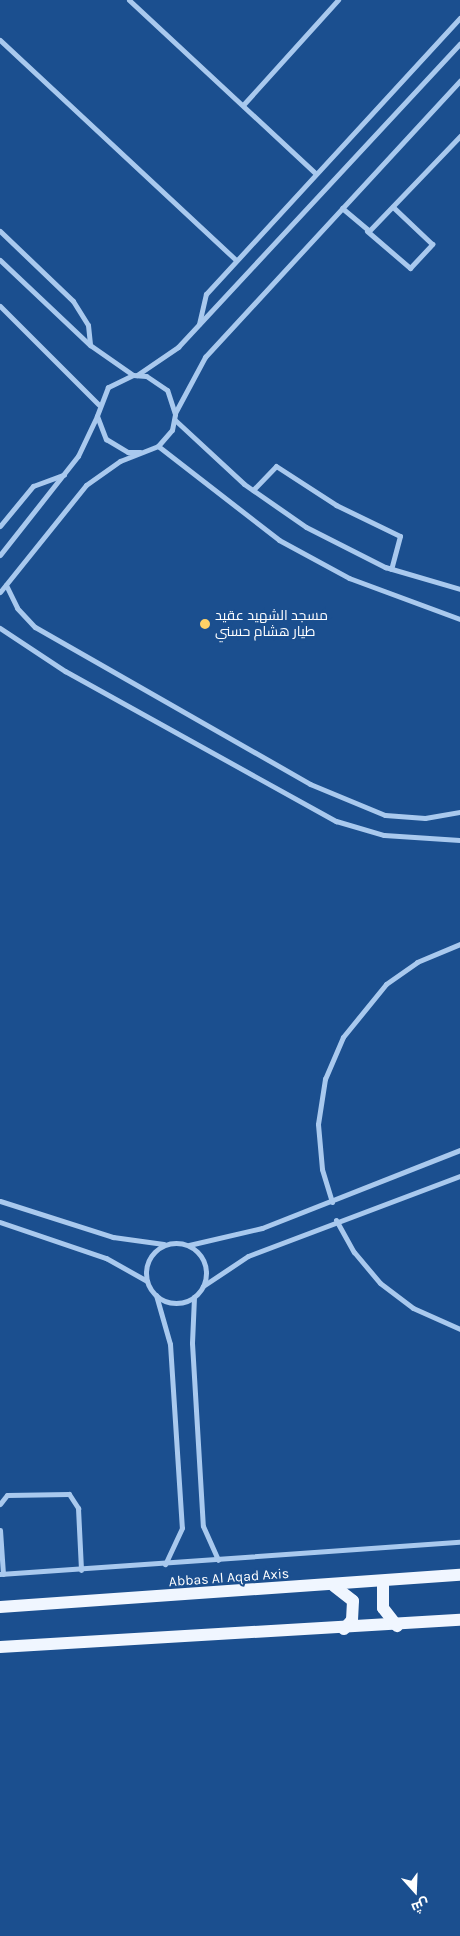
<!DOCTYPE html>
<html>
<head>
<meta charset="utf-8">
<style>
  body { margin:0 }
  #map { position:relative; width:460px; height:1936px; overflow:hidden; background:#1b4f8f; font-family:Karla,Cairo,sans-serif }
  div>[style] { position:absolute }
  .street>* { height:5px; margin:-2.5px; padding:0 2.5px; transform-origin:2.5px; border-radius:2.5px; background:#a9c9ee }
  .street>.ring { margin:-2.5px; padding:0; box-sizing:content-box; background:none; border:5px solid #a9c9ee; border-radius:50% }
  .primary>* { height:12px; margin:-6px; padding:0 6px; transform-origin:6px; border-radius:6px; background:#f0f6ff }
  .dots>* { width:14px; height:14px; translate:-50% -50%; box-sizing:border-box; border:2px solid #1b4f8f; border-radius:50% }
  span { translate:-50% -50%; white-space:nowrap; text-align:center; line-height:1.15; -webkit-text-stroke:4px #1b4f8f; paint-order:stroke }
  .poi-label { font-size:14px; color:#fff }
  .left { translate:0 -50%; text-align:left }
  .street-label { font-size:14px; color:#fff }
  .north { position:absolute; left:390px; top:1866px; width:50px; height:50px; -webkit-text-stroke:4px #1b4f8f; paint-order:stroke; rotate:160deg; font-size:14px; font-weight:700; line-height:20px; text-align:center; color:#fff }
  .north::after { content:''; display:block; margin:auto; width:18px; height:22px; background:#fff; clip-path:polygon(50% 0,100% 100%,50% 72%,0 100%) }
</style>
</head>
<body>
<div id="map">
  <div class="street">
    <div style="left:129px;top:0;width:255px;rotate:42.9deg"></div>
    <div style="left:0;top:40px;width:323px;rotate:43deg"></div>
    <div style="left:243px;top:105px;width:142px;rotate:-47.9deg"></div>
    <div style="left:342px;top:208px;width:35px;rotate:40deg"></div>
    <div style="left:369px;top:231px;width:132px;rotate:-46.2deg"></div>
    <div style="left:0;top:231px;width:101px;rotate:43.8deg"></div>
    <div style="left:73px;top:301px;width:28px;rotate:58deg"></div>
    <div style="left:88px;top:325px;width:19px;rotate:84deg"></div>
    <div style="left:367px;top:231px;width:57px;rotate:40.7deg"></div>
    <div style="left:410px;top:268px;width:33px;rotate:-47deg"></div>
    <div style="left:432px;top:244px;width:54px;rotate:-136.5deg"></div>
    <div style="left:0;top:260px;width:124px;rotate:43.4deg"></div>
    <div style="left:90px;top:345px;width:52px;rotate:34.9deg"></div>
    <div style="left:0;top:306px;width:139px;rotate:45deg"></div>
    <div style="left:199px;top:324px;width:31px;rotate:-77deg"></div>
    <div style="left:206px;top:294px;width:375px;rotate:-47.4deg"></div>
    <div style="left:137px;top:375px;width:50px;rotate:-34.3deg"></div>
    <div style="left:178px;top:347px;width:414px;rotate:-47.1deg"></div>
    <div style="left:175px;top:413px;width:64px;rotate:-61.8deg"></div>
    <div style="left:205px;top:357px;width:376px;rotate:-47.3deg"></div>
    <div style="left:175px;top:420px;width:94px;rotate:42.8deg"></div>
    <div style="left:244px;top:484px;width:75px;rotate:34.7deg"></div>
    <div style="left:306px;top:527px;width:89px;rotate:26.9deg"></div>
    <div style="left:385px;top:567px;width:78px;rotate:16.3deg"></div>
    <div style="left:158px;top:446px;width:153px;rotate:37.8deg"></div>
    <div style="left:279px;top:540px;width:80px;rotate:28.5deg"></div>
    <div style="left:349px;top:578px;width:118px;rotate:20.3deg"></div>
    <div style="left:253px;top:490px;width:33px;rotate:-46deg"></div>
    <div style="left:276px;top:466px;width:72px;rotate:33deg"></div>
    <div style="left:336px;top:505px;width:71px;rotate:25.8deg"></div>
    <div style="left:400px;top:536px;width:34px;rotate:105deg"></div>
    <div style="left:0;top:526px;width:52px;rotate:-50.5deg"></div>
    <div style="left:33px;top:486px;width:33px;rotate:-20deg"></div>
    <div style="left:0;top:555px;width:126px;rotate:-51.8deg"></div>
    <div style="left:78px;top:456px;width:44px;rotate:-64.6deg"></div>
    <div style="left:6px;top:585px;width:25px;rotate:64deg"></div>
    <div style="left:17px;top:608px;width:26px;rotate:47deg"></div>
    <div style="left:35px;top:627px;width:317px;rotate:29.7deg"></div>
    <div style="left:310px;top:784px;width:81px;rotate:22.5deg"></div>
    <div style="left:385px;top:815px;width:40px;rotate:4.3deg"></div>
    <div style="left:425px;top:818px;width:36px;rotate:-10deg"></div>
    <div style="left:0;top:592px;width:137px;rotate:-51.2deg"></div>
    <div style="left:86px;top:485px;width:42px;rotate:-35.2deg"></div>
    <div style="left:120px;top:461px;width:41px;rotate:-21.5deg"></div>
    <div style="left:158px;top:446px;width:21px;rotate:-49deg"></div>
    <div style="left:172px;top:430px;width:16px;rotate:-79deg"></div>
    <div style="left:175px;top:414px;width:25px;rotate:-108deg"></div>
    <div style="left:167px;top:390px;width:25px;rotate:-146deg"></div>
    <div style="left:146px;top:376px;width:13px;rotate:-176deg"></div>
    <div style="left:133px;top:375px;width:28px;rotate:154deg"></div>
    <div style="left:108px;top:387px;width:31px;rotate:111deg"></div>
    <div style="left:97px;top:416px;width:25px;rotate:69deg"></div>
    <div style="left:106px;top:439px;width:26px;rotate:31deg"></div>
    <div style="left:128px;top:452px;width:12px"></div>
    <div style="left:0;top:628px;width:78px;rotate:33.5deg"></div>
    <div style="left:65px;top:671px;width:310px;rotate:29deg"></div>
    <div style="left:336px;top:821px;width:50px;rotate:16.3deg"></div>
    <div style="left:384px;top:835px;width:76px;rotate:3.8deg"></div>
    <div style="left:0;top:1201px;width:119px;rotate:17.7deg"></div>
    <div style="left:113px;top:1237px;width:51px;rotate:7.8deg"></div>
    <div style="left:332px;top:1202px;width:34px;rotate:-107deg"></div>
    <div style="left:322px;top:1169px;width:45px;rotate:-95.1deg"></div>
    <div style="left:318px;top:1124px;width:46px;rotate:-81.2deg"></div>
    <div style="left:325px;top:1079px;width:46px;rotate:-66.8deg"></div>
    <div style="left:343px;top:1037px;width:68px;rotate:-50.9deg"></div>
    <div style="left:386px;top:984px;width:38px;rotate:-35deg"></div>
    <div style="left:417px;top:962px;width:47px;rotate:-22.7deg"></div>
    <div style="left:336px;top:1220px;width:37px;rotate:61deg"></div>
    <div style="left:354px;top:1252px;width:40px;rotate:50deg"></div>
    <div style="left:380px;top:1283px;width:41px;rotate:37.1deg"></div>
    <div style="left:413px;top:1308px;width:51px;rotate:24.1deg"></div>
    <div style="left:0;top:1222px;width:112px;rotate:18.8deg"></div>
    <div style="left:106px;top:1258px;width:47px;rotate:29.3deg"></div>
    <div class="ring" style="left:146px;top:1243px;width:55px;height:55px"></div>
    <div style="left:189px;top:1245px;width:75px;rotate:-13.1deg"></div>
    <div style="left:262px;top:1228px;width:213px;rotate:-21.5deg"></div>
    <div style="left:203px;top:1286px;width:54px;rotate:-33.7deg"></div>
    <div style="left:248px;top:1256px;width:227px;rotate:-20.7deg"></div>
    <div style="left:156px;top:1295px;width:51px;rotate:74.1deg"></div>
    <div style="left:170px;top:1344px;width:184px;rotate:86.3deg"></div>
    <div style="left:182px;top:1528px;width:40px;rotate:115deg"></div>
    <div style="left:194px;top:1297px;width:46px;rotate:92.5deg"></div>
    <div style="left:192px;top:1343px;width:183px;rotate:86.6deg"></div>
    <div style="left:203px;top:1526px;width:37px;rotate:66deg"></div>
    <div style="left:0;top:1504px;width:11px;rotate:-52deg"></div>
    <div style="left:7px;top:1495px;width:62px;rotate:-0.9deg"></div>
    <div style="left:69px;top:1494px;width:17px;rotate:57deg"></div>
    <div style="left:78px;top:1508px;width:62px;rotate:87.2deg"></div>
    <div style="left:0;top:1530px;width:44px;rotate:86.1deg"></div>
    <div style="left:0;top:1574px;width:461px;rotate:-4deg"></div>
  </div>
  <div class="primary">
    <div style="left:383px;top:1582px;width:26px;rotate:90deg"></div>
    <div style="left:383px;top:1608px;width:23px;rotate:52deg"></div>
    <div style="left:334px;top:1586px;width:24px;rotate:38deg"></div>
    <div style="left:353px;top:1601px;width:19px;rotate:93deg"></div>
    <div style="left:352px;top:1620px;width:12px;rotate:132deg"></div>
    <div style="left:0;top:1607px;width:461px;rotate:-4deg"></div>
    <div style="left:0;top:1647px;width:461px;rotate:-3.4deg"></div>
  </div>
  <div class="dots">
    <div style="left:205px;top:624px;background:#ffd166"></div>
  </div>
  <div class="poi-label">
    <span class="left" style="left:215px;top:624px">مسجد الشهيد عقيد<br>طيار هشام حسني</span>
  </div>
  <div class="street-label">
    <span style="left:229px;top:1578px;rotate:-4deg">Abbas Al Aqad Axis</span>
  </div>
  <div class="north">ش</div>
</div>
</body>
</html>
